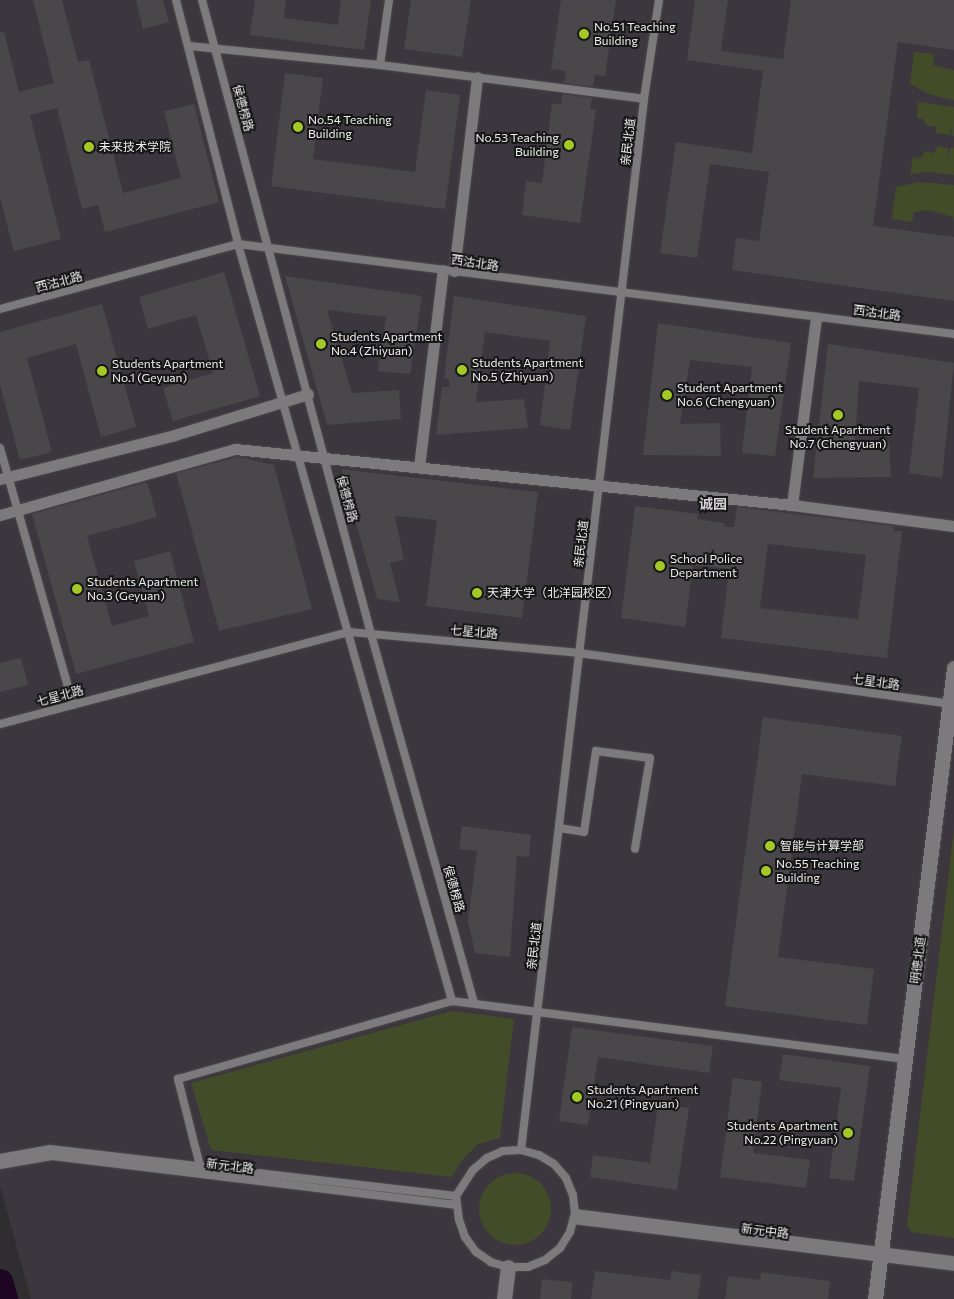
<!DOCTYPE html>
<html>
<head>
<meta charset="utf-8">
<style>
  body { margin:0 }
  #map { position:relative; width:954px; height:1299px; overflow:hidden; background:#2f2d2f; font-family:Commissioner,"Noto Sans SC",sans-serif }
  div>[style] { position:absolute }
  .built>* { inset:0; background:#3c373e }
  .green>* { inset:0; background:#424c29 }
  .round { border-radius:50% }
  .river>* { height:25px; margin:-12.5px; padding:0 12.5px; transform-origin:12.5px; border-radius:12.5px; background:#1e0524 }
  .building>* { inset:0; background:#494749 }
  .roads { filter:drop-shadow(0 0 1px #4b494b) drop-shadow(0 0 1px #4b494b) }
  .service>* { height:8px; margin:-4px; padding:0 4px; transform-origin:4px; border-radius:4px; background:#7c7a7c }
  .pedestrian>* { height:11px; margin:-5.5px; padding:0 5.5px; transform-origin:5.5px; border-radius:5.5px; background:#7c7a7c }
  .minor>* { height:15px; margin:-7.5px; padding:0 7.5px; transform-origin:7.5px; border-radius:7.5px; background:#7c7a7c }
  .dots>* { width:14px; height:14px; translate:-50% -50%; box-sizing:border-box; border:2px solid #161617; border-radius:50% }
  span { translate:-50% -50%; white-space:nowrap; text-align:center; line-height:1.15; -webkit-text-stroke:4px #161617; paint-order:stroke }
  .poi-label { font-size:12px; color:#efeeef }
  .left { translate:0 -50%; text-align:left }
  .right { translate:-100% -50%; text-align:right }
  .street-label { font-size:12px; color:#efeeef }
  .neighbourhood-label { font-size:14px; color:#d6d4d6; font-weight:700 }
</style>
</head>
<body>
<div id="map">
  <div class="built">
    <div style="clip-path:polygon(0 0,954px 0,954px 1299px,31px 1299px,0 1186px)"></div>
  </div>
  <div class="green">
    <div style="clip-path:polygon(914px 52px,934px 54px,933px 65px,954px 70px,954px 100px,931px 95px,910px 84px)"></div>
    <div style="clip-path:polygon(918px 102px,954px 107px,954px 136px,951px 136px,952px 125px,949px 135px,936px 133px,936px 127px,925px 125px,925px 120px,917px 118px)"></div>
    <div style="clip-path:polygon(938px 146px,948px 148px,948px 159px,950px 148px,954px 148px,954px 175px,928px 172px,910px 174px,913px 157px,922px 158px,924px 151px,934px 153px)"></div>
    <div style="clip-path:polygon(920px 182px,954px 185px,954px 226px,953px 217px,928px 210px,914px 212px,912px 222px,892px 219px,896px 187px)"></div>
    <div style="clip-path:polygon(954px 829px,954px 1238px,912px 1232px,907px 1225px)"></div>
    <div style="clip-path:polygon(452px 1011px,514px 1019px,500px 1138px,478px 1144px,462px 1160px,452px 1177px,211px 1150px,191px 1083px)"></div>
    <div class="round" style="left:479px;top:1173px;width:72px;height:72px"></div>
  </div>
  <div class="river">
    <div style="left:0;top:1281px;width:19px;rotate:74deg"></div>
  </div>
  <div class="building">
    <div style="clip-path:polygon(33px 0,62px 0,78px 62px,89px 60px,123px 193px,181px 178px,164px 111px,194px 104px,219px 202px,105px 232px,98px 205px,82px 209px,57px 108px,30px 115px,61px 239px,14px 251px,0 198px,0 32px,4px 32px,19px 92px,54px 83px)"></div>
    <div style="clip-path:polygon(136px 0,163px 0,169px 22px,143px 29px)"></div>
    <div style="clip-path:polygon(255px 0,286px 0,284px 18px,338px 25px,341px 0,371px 0,364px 50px,250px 35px)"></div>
    <div style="clip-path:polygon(411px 0,471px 0,462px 57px,404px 49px)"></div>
    <div style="clip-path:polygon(561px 0,616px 0,605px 76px,595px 75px,593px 87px,564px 83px,566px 71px,551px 69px)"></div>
    <div style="clip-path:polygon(695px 0,728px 0,721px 51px,783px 59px,791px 0,954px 0,954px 50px,898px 42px,873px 226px,954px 237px,954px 301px,732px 270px,736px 238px,759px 241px,769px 172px,710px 164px,697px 258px,660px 253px,676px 142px,752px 153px,763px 71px,687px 60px)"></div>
    <div style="clip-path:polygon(285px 73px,323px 78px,313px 159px,415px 172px,426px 90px,460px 95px,445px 209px,271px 186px)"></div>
    <div style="clip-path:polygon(562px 94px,592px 98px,590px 109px,596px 110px,580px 223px,522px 215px,526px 181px,542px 183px,552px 103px,561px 105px)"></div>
    <div style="clip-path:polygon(224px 272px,260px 396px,173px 421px,163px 388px,213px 373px,196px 315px,148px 329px,139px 297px)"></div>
    <div style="clip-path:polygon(285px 276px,422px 296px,410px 374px,378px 371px,386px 317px,327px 310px,352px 393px,399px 390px,401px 419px,327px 425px)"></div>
    <div style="clip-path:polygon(454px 296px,586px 316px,570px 430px,540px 425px,550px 341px,485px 332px,476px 402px,524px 399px,528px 428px,436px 435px,442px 387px,449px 387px,449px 379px,444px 378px)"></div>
    <div style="clip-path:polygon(102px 304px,136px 427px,101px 437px,76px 344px,27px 358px,52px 452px,20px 460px,0 385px,0 332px)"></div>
    <div style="clip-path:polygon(658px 323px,791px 343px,775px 456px,742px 453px,752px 367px,690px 360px,680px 424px,720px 423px,721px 456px,643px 455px)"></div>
    <div style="clip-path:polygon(828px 344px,954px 363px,942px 478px,909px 473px,919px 388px,859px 381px,855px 443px,889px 442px,891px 477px,813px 478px)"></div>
    <div style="clip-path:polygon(238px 457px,274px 465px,312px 609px,219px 631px,176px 473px)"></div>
    <div style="clip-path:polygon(341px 469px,538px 492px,522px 618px,426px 606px,437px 520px,395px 516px,404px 560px,390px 563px,400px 602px,377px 599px)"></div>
    <div style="clip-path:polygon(147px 482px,157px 517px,87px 536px,112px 626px,149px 616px,134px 561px,170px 551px,194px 642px,76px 674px,32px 514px)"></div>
    <div style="clip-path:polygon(evenodd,635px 506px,698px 514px,697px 519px,724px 523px,725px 527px,734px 527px,737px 507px,894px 526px,894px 531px,902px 531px,887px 658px,721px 638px,729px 569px,693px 565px,685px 627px,621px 618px,635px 506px,768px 544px,866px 555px,858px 619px,760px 608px,768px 544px)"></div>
    <div style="clip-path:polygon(21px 658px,28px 685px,0 692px,0 663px)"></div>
    <div style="clip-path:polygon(763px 717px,902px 736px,895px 786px,802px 774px,778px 957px,874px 969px,867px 1025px,725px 1006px)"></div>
    <div style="clip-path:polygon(462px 826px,531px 835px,529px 857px,517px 856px,510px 957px,475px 953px,468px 921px,477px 851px,459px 849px)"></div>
    <div style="clip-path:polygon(572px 1027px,713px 1046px,709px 1073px,598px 1057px,588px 1125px,559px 1121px)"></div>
    <div style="clip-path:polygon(783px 1054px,870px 1066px,854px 1181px,829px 1178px,841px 1088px,779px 1080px)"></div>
    <div style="clip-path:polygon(733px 1078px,762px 1082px,753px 1153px,810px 1160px,806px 1188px,720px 1177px)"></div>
    <div style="clip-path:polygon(658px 1104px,689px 1108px,677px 1190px,590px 1177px,593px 1155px,650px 1163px)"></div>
    <div style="clip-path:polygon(595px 1271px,670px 1280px,672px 1271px,701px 1275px,698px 1299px,591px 1299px)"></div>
    <div style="clip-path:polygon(761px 1272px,830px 1281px,828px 1299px,725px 1299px,728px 1276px,760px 1280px)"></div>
    <div style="clip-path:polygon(542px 1279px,572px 1282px,571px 1299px,540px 1299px)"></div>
  </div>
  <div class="roads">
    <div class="service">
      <div style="left:176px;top:0;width:252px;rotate:75.7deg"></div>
      <div style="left:238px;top:244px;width:787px;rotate:74.21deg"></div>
      <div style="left:202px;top:0;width:656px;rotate:75.07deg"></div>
      <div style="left:371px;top:634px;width:383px;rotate:74.4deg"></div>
      <div style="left:189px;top:46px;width:192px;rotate:5.7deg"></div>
      <div style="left:380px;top:65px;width:266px;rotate:7.3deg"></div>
      <div style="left:380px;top:65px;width:66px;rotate:-82.1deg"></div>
      <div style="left:0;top:309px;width:247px;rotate:-15.3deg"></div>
      <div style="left:238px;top:244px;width:722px;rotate:7.16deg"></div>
      <div style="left:0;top:448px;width:267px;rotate:74.1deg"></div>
      <div style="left:0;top:724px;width:361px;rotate:-14.8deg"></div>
      <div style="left:349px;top:632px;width:231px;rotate:5.2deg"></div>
      <div style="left:579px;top:653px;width:376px;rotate:7.8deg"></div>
      <div style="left:559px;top:828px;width:25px;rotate:9deg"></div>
      <div style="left:584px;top:832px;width:82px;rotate:-81.6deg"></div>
      <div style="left:596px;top:751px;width:54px;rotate:7.4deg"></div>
      <div style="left:650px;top:758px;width:92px;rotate:99.4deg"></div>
      <div style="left:521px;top:1150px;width:1058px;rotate:-83.32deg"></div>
      <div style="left:644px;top:99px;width:100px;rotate:-81.4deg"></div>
      <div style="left:521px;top:1150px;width:19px;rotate:16deg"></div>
      <div style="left:539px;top:1155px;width:17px;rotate:31deg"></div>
      <div style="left:554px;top:1164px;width:18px;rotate:49deg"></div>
      <div style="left:566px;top:1178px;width:18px;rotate:68deg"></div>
      <div style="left:573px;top:1195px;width:18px;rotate:84deg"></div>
      <div style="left:575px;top:1213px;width:20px;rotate:105deg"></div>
      <div style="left:570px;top:1232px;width:19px;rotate:122deg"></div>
      <div style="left:560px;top:1248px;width:19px;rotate:141deg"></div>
      <div style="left:545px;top:1260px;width:18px;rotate:158deg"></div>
      <div style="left:528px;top:1267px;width:20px;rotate:180deg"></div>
      <div style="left:508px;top:1267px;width:18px;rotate:-164deg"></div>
      <div style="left:491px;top:1262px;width:18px;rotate:-146deg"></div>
      <div style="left:476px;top:1252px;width:19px;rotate:-126deg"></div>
      <div style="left:465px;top:1237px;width:18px;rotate:-109deg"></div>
      <div style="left:459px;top:1220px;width:24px;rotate:-97deg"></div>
      <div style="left:456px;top:1196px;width:31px;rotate:-57deg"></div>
      <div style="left:473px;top:1170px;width:18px;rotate:-41deg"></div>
      <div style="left:487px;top:1158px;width:17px;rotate:-24deg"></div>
      <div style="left:503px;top:1151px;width:18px;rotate:-3deg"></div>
      <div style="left:0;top:1158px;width:51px;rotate:-10.2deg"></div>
      <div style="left:50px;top:1149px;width:409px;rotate:6.6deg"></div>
      <div style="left:0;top:1165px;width:53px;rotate:-9.8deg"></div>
      <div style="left:52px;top:1156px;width:408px;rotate:6.9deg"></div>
      <div style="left:200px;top:1166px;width:90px;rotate:-104.2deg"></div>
      <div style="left:178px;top:1079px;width:285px;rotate:-15.9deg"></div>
      <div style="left:452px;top:1001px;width:458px;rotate:7.3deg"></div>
      <div style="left:575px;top:1213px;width:382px;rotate:7.1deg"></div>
      <div style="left:573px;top:1220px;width:384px;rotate:7deg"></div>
    </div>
    <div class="pedestrian">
      <div style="left:454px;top:271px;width:195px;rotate:-83.2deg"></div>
      <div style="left:419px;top:467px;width:198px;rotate:-83.1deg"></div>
      <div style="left:0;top:479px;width:180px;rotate:-14.1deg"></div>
      <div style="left:175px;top:435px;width:139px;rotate:-17.1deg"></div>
      <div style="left:792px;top:505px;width:189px;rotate:-82.7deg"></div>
      <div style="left:0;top:515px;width:244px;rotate:-15.7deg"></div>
      <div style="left:235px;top:449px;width:560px;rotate:5.74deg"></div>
      <div style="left:792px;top:505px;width:163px;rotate:7.4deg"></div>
    </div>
    <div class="minor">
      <div style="left:504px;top:1299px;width:32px;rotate:-83deg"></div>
      <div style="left:875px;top:1299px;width:636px;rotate:-82.86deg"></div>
    </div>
  </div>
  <div class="dots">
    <div style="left:584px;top:34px;background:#a4c825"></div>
    <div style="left:298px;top:127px;background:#a4c825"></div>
    <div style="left:569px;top:145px;background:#a4c825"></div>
    <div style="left:89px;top:147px;background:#a4c825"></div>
    <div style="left:321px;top:344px;background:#a4c825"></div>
    <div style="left:462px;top:370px;background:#a4c825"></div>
    <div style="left:102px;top:371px;background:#a4c825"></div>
    <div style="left:667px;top:395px;background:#a4c825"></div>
    <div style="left:838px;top:415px;background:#a4c825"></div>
    <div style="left:660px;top:566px;background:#a4c825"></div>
    <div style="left:77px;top:589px;background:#a4c825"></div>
    <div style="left:477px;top:593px;background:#a4c825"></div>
    <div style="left:770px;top:846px;background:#a4c825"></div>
    <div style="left:766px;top:871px;background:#a4c825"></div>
    <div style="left:577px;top:1097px;background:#a4c825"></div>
    <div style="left:848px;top:1133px;background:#a4c825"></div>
  </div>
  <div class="poi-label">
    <span class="left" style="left:594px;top:34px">No.51 Teaching<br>Building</span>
    <span class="left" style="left:308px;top:127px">No.54 Teaching<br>Building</span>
    <span class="right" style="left:559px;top:145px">No.53 Teaching<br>Building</span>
    <span class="left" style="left:99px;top:147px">未来技术学院</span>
    <span class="left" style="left:331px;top:344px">Students Apartment<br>No.4 (Zhiyuan)</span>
    <span class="left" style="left:472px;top:370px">Students Apartment<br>No.5 (Zhiyuan)</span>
    <span class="left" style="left:112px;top:371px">Students Apartment<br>No.1 (Geyuan)</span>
    <span class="left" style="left:677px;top:395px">Student Apartment<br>No.6 (Chengyuan)</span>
    <span style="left:838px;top:437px">Student Apartment<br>No.7 (Chengyuan)</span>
    <span class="left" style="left:670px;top:566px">School Police<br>Department</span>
    <span class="left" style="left:87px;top:589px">Students Apartment<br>No.3 (Geyuan)</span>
    <span class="left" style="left:487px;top:593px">天津大学（北洋园校区）</span>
    <span class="left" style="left:780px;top:846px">智能与计算学部</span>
    <span class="left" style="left:776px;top:871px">No.55 Teaching<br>Building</span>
    <span class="left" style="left:587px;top:1097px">Students Apartment<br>No.21 (Pingyuan)</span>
    <span class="right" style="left:838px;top:1133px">Students Apartment<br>No.22 (Pingyuan)</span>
  </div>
  <div class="street-label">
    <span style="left:243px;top:108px;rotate:75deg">侯德榜路</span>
    <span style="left:628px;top:142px;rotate:-83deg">亲民北道</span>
    <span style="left:475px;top:263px;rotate:8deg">西沽北路</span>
    <span style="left:59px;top:282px;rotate:-15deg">西沽北路</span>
    <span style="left:877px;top:313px;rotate:7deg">西沽北路</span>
    <span style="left:347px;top:499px;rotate:75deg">侯德榜路</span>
    <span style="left:581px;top:544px;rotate:-83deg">亲民北道</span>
    <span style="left:474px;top:632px;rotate:5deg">七星北路</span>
    <span style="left:876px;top:682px;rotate:8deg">七星北路</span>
    <span style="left:60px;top:696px;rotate:-15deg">七星北路</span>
    <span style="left:454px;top:889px;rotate:74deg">侯德榜路</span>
    <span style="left:534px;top:946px;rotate:-83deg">亲民北道</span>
    <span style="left:918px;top:960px;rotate:-83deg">明德北道</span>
    <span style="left:230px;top:1166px;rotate:7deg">新元北路</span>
    <span style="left:765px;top:1231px;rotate:7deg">新元中路</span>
  </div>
  <div class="neighbourhood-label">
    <span style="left:713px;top:504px">诚园</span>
  </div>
</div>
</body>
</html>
